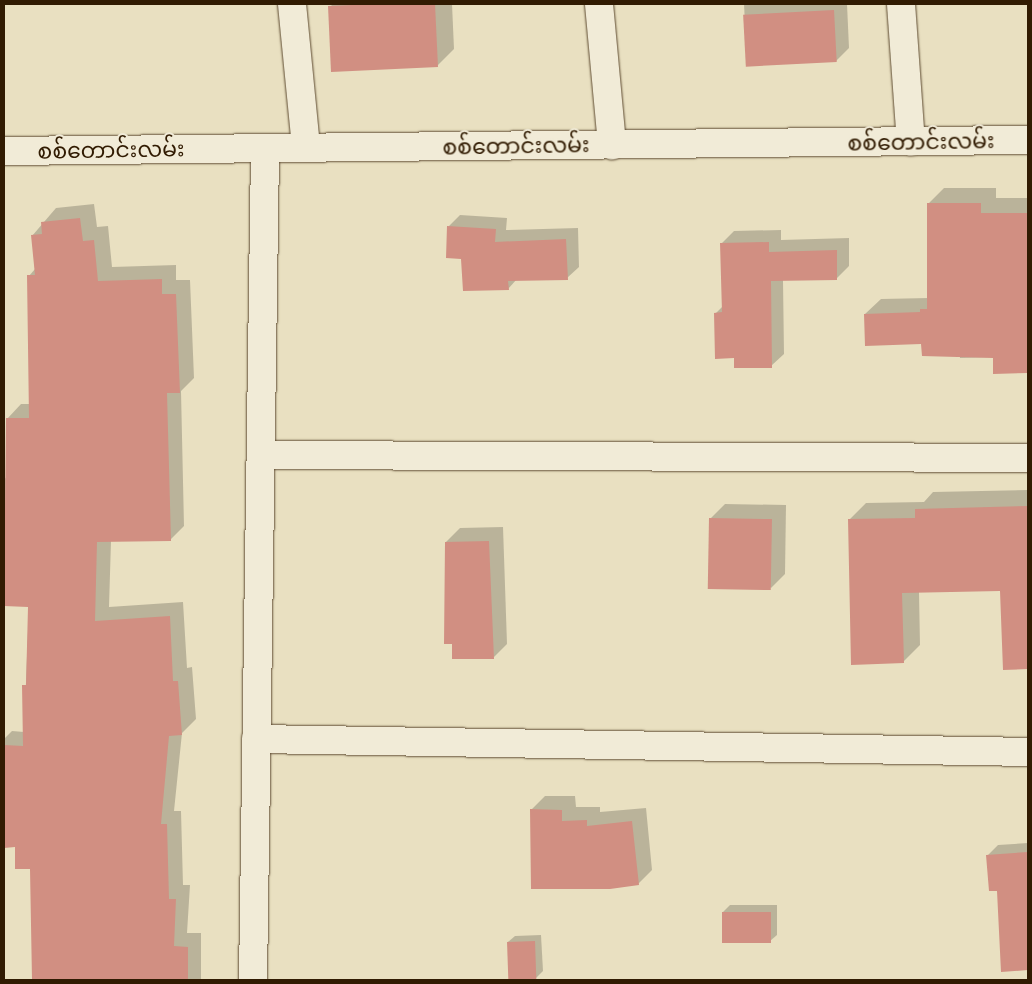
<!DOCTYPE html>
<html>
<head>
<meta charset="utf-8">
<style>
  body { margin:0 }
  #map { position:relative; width:1032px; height:984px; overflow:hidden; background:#e9e0c1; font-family:"EB Garamond","Noto Sans Myanmar",serif }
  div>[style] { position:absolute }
  .shadow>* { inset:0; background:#0003 }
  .building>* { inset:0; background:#d18f82; transform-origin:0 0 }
  .roads { filter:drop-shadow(0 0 1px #5f4c32) drop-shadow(0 0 1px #5f4c32) }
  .street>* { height:28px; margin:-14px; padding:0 14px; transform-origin:14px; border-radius:14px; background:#f1ebd7 }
  .secondary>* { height:28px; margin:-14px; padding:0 14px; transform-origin:14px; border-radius:14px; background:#f1ebd7 }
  span { translate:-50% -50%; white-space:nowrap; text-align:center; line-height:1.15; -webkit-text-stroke:4px #f1ebd7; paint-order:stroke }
  .street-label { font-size:22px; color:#311b02 }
  .frame { position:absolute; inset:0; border:5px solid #311b02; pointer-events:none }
</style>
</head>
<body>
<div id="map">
  <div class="shadow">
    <div style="clip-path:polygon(333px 4px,452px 4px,454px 49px,437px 66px,330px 7px)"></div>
    <div style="clip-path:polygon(744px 4px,847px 4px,849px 48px,836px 61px,747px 65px)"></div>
    <div style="clip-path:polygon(944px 188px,996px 188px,996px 198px,1028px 198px,1028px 372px,995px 373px,994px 357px,960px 358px,960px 353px,922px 343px,865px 314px,881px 299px,929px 298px,929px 203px)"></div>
    <div style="clip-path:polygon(94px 204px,97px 227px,108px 226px,112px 267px,176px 265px,176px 280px,190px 280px,194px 378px,181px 391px,184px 526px,170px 540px,111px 541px,109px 607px,183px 602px,187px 668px,192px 667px,196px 719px,182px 733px,174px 811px,181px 811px,183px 885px,190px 885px,187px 933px,201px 933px,201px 980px,34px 980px,31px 868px,16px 846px,4px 847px,4px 739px,12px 731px,24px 732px,29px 606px,4px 605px,4px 480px,8px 475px,7px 419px,21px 404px,31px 404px,29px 276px,35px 269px,32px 236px,56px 208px)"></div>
    <div style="clip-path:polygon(460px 215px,507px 218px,506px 230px,578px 228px,579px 267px,567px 278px,517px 279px,508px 289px,463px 257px,448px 227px)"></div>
    <div style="clip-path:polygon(781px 230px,781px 240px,849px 238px,849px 266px,837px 278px,783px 280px,784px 354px,771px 366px,735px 357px,716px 313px,723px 306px,721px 244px,734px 231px)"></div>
    <div style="clip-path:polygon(1028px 490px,1028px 651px,1004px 651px,1002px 590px,919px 592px,920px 645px,903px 662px,849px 520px,866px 503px,924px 502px,933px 492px)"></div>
    <div style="clip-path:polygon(725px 504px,786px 505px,785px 574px,771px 588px,711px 518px)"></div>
    <div style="clip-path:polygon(503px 527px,507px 644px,493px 658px,446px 542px,460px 528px)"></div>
    <div style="clip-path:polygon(545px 796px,575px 796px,576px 807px,600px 807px,600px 812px,646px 808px,652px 870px,638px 884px,531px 810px)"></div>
    <div style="clip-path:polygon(1028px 843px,1028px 969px,1002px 970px,998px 889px,988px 855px,998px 845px)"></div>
    <div style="clip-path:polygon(730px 905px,777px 905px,777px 935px,770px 941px,723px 912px)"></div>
    <div style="clip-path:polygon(541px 935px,543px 971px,536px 978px,508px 942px,515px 936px)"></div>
  </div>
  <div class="building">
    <div style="clip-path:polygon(377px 4px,435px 4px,438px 67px,331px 72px,328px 6px)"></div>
    <div style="left:834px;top:10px;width:52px;height:91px;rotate:87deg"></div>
    <div style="clip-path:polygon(927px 203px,981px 203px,981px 213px,1028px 213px,1028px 373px,993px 374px,993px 358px,922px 356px,921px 344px,865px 346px,864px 314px,920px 312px,920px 309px,927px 309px)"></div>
    <div style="clip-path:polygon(80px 218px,83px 241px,94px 240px,98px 281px,162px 279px,162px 294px,176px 294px,180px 393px,167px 393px,171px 541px,97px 542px,95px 621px,170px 616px,173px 681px,178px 681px,182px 735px,169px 736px,161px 824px,167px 824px,169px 899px,176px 899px,174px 946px,188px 947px,188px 980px,32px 980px,30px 869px,15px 869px,15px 847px,4px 848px,4px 745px,23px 746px,22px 685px,26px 685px,28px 607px,4px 606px,6px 418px,29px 418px,27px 275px,35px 275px,31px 235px,42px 234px,41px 222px)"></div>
    <div style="clip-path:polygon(447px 226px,496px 229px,495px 242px,566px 239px,568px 280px,508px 281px,509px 290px,463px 291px,461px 259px,446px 258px)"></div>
    <div style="clip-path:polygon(769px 242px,769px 252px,837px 250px,837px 280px,771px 281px,772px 368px,734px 368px,734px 358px,715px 359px,714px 313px,722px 312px,720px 243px)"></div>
    <div style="clip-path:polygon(1028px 506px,1028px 669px,1003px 670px,1000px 591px,902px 593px,904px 663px,851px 665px,848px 519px,915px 518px,915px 509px)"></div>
    <div style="left:709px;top:518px;width:63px;height:71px;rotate:1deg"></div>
    <div style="clip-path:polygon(489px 541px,494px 659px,452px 659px,452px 644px,444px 644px,445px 542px)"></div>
    <div style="clip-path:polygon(530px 809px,562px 810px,562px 821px,587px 820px,587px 826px,632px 821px,639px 885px,610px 889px,531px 889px)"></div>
    <div style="clip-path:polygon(1028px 852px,1028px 970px,1001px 972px,997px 891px,989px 891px,986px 855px)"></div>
    <div style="left:722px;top:912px;width:49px;height:31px"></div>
    <div style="left:535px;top:941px;width:38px;height:28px;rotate:88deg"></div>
  </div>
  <div class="roads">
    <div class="street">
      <div style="left:292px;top:4px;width:144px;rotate:84.4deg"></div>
      <div style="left:599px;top:4px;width:142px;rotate:84.7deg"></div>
      <div style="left:901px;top:4px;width:138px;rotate:85.9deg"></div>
      <div style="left:261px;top:455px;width:767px;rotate:0.22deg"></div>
      <div style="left:256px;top:739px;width:772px;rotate:0.96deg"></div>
      <div style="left:253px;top:980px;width:832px;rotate:-89.17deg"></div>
    </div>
    <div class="secondary">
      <div style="left:4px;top:151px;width:1024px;rotate:-0.62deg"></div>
    </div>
  </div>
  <div class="street-label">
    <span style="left:921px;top:142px;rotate:-1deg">စစ်တောင်းလမ်း</span>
    <span style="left:516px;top:146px;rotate:-1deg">စစ်တောင်းလမ်း</span>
    <span style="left:111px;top:150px;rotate:-1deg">စစ်တောင်းလမ်း</span>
  </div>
  <div class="frame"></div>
</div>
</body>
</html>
